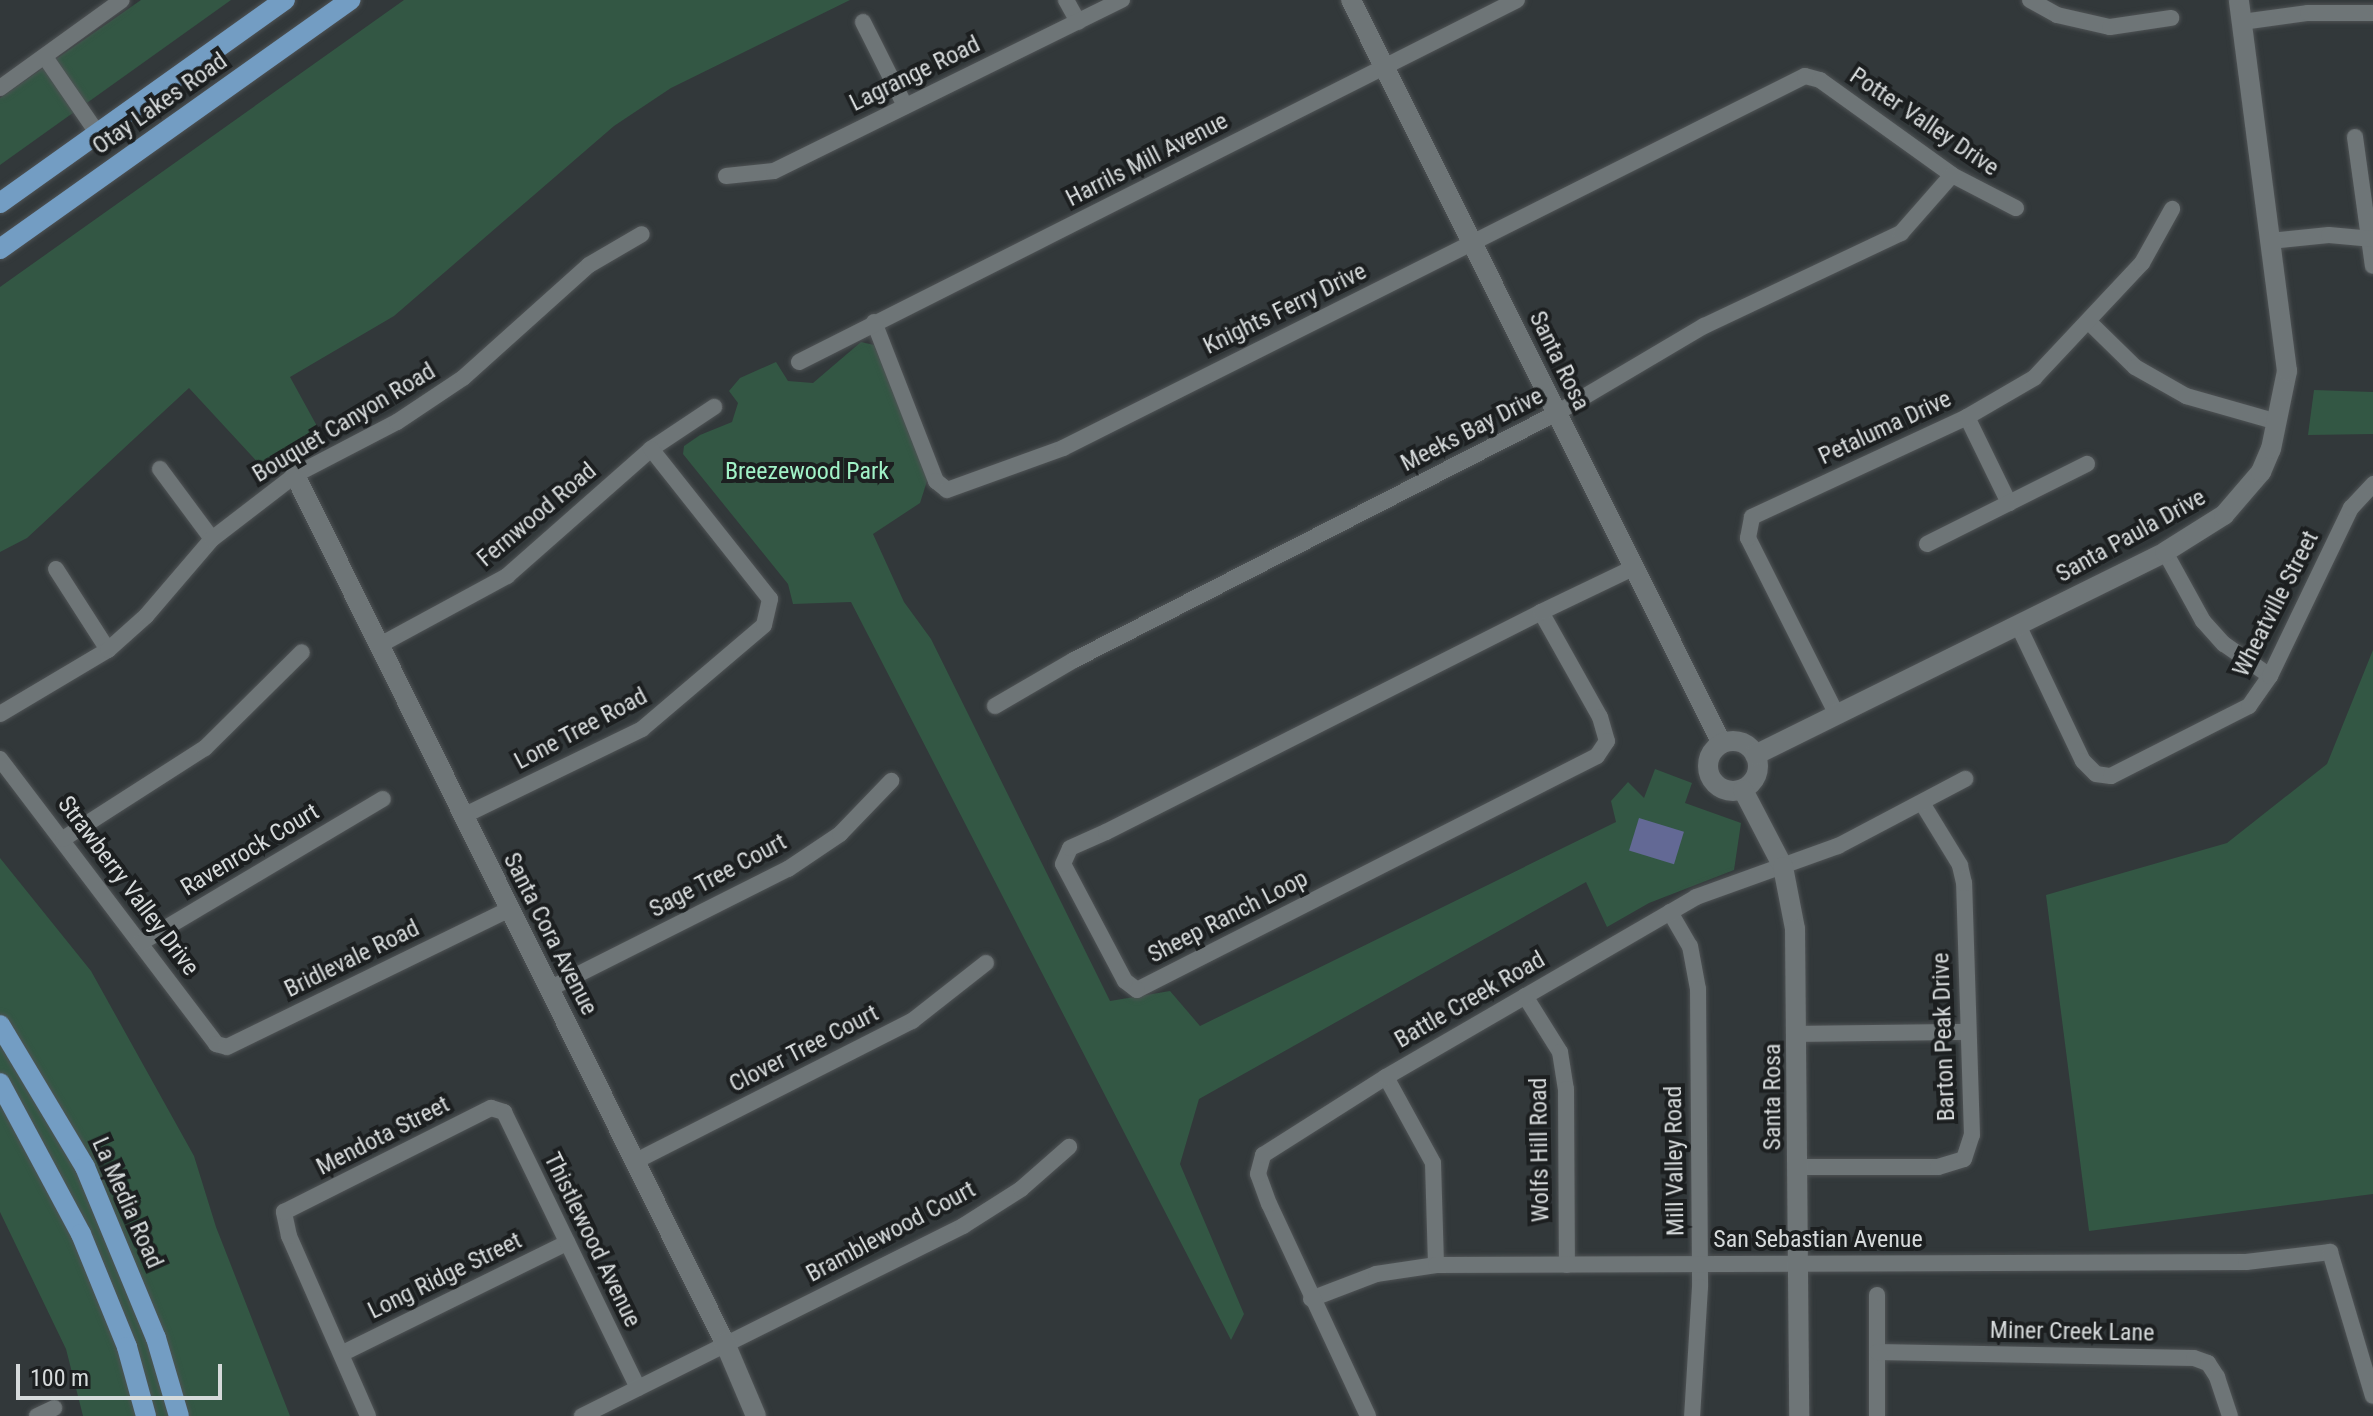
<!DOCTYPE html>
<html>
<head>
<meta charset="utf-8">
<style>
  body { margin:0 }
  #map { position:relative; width:2373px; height:1416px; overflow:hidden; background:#32383a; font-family:"Roboto Condensed",sans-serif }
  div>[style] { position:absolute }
  .green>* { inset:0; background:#335744 }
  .water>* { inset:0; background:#636995; transform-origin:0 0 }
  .roads { filter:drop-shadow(0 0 2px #4f5355) drop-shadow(0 0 2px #4f5355) }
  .minor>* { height:16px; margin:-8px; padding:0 8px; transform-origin:8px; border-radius:8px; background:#6e7577 }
  .tertiary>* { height:20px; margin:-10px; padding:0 10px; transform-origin:10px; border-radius:10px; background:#6e7577 }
  .tertiary>.ring { margin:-10px; padding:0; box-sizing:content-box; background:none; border:20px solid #6e7577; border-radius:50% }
  .primary>* { height:20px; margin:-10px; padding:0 10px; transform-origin:10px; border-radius:10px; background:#739dc3 }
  span { translate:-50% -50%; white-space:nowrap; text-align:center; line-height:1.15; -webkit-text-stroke:8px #1c1f20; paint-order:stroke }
  .street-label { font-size:24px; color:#d6dadb }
  .park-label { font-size:24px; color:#a1f2c7 }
  .scale { position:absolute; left:16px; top:1364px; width:206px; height:36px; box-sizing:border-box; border:4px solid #d6dadb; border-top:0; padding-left:10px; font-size:24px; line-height:28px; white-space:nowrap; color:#d6dadb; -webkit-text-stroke:6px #1c1f20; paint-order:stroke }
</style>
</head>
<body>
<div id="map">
  <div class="green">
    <div style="clip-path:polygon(141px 0,231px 0,0 165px,0 98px)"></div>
    <div style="clip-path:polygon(404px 0,850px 0,671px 88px,614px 126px,394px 316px,290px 377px,323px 437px,263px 468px,189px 388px,27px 538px,0 552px,0 287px)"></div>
    <div style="clip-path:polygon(861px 342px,874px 345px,928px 478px,920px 503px,873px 534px,904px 602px,931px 639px,1110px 1001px,1170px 991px,1200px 1026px,1616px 822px,1611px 801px,1628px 782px,1644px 798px,1655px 769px,1692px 783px,1685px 803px,1741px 823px,1734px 870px,1649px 903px,1607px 927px,1586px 882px,1199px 1099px,1180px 1164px,1244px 1314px,1231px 1340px,851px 602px,793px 604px,788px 584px,683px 454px,684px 446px,700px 435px,732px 422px,738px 403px,729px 391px,740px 378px,776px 362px,788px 381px,813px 383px)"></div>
    <div style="clip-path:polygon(2314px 390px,2373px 392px,2373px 434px,2308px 435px)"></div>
    <div style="clip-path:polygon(2373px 650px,2373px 1194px,2089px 1231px,2046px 895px,2227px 843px,2327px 764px)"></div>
    <div style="clip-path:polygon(0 858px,91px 971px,194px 1156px,216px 1227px,290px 1416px,83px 1416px,66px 1349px,0 1212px)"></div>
  </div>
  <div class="water">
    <div style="left:1639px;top:818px;width:47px;height:34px;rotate:17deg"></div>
  </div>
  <div class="roads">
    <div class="minor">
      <div style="left:1066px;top:0;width:25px;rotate:61deg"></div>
      <div style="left:2030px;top:0;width:31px;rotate:29deg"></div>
      <div style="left:2057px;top:15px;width:54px;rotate:12.8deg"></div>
      <div style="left:2110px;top:27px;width:62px;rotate:-8.4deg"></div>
      <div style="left:863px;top:22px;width:94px;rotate:63.4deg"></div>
      <div style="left:2242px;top:22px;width:67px;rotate:-7.8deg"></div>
      <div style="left:2308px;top:13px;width:65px"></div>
      <div style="left:45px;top:57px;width:93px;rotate:55.5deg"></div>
      <div style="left:0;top:88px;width:150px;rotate:-35.8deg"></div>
      <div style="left:2355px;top:137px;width:130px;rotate:82.1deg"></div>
      <div style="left:726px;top:176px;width:48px;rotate:-5.9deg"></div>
      <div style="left:774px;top:171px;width:388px;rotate:-26.2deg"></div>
      <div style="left:2270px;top:241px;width:59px;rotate:-5.8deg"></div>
      <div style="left:2329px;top:235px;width:44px;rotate:5.2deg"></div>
      <div style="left:874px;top:322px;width:171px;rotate:68.7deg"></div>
      <div style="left:936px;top:481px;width:14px;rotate:39deg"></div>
      <div style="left:947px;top:490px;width:123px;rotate:-19.9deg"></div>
      <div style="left:1063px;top:448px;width:830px;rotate:-26.63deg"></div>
      <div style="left:1805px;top:76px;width:16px;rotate:15deg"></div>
      <div style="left:1820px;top:80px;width:163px;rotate:35.7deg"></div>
      <div style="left:1952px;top:175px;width:72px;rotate:27.3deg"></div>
      <div style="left:2090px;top:323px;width:63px;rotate:44.4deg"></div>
      <div style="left:2135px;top:367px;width:59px;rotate:29.6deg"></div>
      <div style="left:2186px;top:396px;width:95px;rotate:15.9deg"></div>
      <div style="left:799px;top:362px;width:804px;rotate:-26.76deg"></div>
      <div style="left:1967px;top:417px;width:96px;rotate:64deg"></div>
      <div style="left:160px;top:469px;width:87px;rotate:53.4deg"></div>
      <div style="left:1927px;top:544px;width:179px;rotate:-26.6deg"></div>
      <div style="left:2165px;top:552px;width:79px;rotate:61.2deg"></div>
      <div style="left:2203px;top:621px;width:31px;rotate:48deg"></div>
      <div style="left:2224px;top:644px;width:56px;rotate:34.8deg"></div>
      <div style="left:56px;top:569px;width:96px;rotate:57.3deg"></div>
      <div style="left:1541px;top:612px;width:120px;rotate:60.7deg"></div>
      <div style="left:1600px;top:717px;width:25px;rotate:74deg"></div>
      <div style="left:1607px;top:741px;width:18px;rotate:124deg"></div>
      <div style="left:1597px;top:756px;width:516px;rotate:153.04deg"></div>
      <div style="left:1137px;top:990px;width:15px;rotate:-143deg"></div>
      <div style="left:1125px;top:981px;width:132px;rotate:-117.9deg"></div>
      <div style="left:1063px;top:864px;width:17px;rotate:-66deg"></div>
      <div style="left:1070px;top:848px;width:39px;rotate:-24deg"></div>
      <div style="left:1106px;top:832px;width:487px;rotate:-26.8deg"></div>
      <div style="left:1541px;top:612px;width:102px;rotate:-25.6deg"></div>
      <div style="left:2019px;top:627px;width:148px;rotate:64.5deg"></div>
      <div style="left:2083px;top:761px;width:18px;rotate:45deg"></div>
      <div style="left:2096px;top:774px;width:15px;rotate:8deg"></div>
      <div style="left:2111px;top:776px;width:155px;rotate:-26.9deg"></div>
      <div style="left:2249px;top:706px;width:37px;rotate:-55deg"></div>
      <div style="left:2270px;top:676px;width:187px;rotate:-64.3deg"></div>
      <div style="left:2351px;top:508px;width:33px;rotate:-47deg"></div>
      <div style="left:380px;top:645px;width:145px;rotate:-28.5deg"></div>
      <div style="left:507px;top:576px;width:192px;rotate:-41.4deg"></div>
      <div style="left:651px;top:449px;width:76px;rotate:-33.7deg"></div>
      <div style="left:995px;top:706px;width:91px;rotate:-30.2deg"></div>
      <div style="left:1074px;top:660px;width:540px;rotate:-27.09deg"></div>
      <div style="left:1555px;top:414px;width:173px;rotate:-30.6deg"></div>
      <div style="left:1704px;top:326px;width:218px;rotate:-25.3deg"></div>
      <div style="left:1901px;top:233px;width:77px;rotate:-48.7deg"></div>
      <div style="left:1836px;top:713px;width:196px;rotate:-116.7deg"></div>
      <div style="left:1748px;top:538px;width:21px;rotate:-79deg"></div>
      <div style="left:1752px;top:517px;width:237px;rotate:-24.9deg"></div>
      <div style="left:1967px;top:417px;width:78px;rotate:-30.2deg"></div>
      <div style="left:2034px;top:378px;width:158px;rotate:-46.8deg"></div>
      <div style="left:2142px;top:263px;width:62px;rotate:-60.9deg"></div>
      <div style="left:0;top:714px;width:126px;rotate:-30.7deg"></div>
      <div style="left:108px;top:650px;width:51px;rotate:-41.8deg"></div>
      <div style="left:146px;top:616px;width:101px;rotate:-49.4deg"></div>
      <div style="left:212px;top:539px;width:105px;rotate:-37.6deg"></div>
      <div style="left:295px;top:475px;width:115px;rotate:-27.5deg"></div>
      <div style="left:397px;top:422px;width:79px;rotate:-33.7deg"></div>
      <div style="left:463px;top:378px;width:169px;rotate:-41.9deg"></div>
      <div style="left:589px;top:265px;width:61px;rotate:-30.3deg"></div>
      <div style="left:0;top:759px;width:358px;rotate:52.8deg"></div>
      <div style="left:216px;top:1044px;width:11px;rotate:15deg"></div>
      <div style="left:227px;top:1047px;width:313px;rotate:-26deg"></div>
      <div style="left:463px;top:816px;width:199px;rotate:-25.9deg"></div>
      <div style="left:642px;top:729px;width:160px;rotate:-40.4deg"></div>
      <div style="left:764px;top:625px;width:27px;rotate:-77deg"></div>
      <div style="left:770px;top:599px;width:191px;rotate:-128.4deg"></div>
      <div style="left:63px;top:839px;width:169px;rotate:-32.7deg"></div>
      <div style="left:205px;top:748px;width:136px;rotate:-44.7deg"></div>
      <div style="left:1670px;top:912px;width:39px;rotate:60deg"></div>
      <div style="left:1690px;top:946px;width:44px;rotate:79.5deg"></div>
      <div style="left:1698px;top:989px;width:298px;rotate:89.6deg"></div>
      <div style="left:1700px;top:1287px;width:129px;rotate:93.5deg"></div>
      <div style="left:142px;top:942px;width:280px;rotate:-30.7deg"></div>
      <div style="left:549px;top:989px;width:267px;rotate:-26.7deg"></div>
      <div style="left:788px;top:869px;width:63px;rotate:-33.9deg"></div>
      <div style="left:840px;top:834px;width:74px;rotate:-46.1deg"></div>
      <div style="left:1525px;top:996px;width:66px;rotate:58deg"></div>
      <div style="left:1560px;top:1052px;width:37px;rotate:81deg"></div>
      <div style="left:1566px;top:1089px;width:176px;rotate:89.7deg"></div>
      <div style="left:1799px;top:1034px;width:168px;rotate:-0.7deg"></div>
      <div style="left:1386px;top:1077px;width:98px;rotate:61.3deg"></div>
      <div style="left:1433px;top:1163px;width:102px;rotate:88.3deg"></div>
      <div style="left:634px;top:1162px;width:312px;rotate:-26.9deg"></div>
      <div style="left:912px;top:1021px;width:94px;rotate:-38.1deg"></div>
      <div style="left:1798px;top:1167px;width:140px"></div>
      <div style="left:1938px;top:1167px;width:27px;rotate:-17deg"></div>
      <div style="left:1964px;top:1159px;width:25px;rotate:-72deg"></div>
      <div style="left:1972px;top:1135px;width:252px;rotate:-91.8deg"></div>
      <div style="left:1964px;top:883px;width:18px;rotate:-103deg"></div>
      <div style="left:1960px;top:865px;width:73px;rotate:-121.5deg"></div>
      <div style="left:1877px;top:1295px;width:121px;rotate:90deg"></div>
      <div style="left:1311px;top:1299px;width:70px;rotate:-21deg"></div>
      <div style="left:1376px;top:1274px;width:61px;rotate:-8.5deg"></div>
      <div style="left:1436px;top:1265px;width:810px;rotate:-0.21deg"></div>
      <div style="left:2246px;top:1262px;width:85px;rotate:-6.8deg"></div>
      <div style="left:2330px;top:1252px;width:150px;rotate:73.4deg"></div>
      <div style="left:1877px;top:1352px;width:317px;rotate:1.1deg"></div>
      <div style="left:2194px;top:1358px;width:15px;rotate:20deg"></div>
      <div style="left:2208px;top:1363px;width:17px;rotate:57deg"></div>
      <div style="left:2217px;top:1377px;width:41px;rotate:71.6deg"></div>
      <div style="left:343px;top:1353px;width:250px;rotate:-26.2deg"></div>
      <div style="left:37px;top:1416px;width:19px;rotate:-25deg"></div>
      <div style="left:368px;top:1416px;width:197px;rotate:-113.7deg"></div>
      <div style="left:289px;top:1236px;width:25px;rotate:-102deg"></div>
      <div style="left:284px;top:1212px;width:232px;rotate:-26.7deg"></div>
      <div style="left:491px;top:1108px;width:14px;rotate:17deg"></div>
      <div style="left:504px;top:1112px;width:307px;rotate:64.1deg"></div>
      <div style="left:582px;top:1416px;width:426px;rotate:-26.5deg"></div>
      <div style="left:963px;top:1226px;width:69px;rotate:-32.5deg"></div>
      <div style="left:1021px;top:1189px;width:64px;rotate:-41.2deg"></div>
      <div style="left:1368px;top:1416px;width:234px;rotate:-115deg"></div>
      <div style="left:1269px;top:1204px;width:32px;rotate:-110deg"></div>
      <div style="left:1258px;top:1174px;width:20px;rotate:-75deg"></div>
      <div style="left:1263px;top:1155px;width:146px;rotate:-32.4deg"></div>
      <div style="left:1386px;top:1077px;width:358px;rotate:-30.1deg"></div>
      <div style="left:1696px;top:897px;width:151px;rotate:-19.8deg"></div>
      <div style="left:1838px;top:846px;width:144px;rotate:-27.8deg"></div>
    </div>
    <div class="tertiary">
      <div style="left:1351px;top:0;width:831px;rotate:63.5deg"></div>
      <div style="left:295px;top:475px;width:969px;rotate:63.65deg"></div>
      <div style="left:725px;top:1343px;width:79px;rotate:67deg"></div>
      <div class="ring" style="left:1708px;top:741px;width:30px;height:30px"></div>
      <div style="left:1755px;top:755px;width:458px;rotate:-26.3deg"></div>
      <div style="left:2165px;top:552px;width:70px;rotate:-32.1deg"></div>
      <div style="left:2224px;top:515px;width:57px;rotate:-49.3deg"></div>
      <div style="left:2261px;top:472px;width:25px;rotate:-67deg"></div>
      <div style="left:2271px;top:449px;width:80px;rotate:-78.4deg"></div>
      <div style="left:2287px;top:371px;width:374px;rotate:-97.4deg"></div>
      <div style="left:1743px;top:790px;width:87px;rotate:62.5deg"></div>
      <div style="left:1783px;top:867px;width:63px;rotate:79deg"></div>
      <div style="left:1795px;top:929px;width:487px;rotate:89.5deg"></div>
    </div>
    <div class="primary">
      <div style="left:0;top:203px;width:350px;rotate:-35.5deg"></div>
      <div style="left:0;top:249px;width:430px;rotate:-35.4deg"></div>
      <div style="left:0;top:1025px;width:165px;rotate:59.1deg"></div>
      <div style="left:85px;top:1167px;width:185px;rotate:67.5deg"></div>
      <div style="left:156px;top:1338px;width:81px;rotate:73.6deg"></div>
      <div style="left:0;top:1083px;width:171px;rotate:61.8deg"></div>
      <div style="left:81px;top:1234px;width:122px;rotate:67.8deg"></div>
      <div style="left:127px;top:1347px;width:72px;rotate:74.6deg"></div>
    </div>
  </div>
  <div class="street-label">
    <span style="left:915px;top:74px;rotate:-26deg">Lagrange Road</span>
    <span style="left:160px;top:104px;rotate:-35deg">Otay Lakes Road</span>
    <span style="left:1924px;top:122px;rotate:34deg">Potter Valley Drive</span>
    <span style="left:1147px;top:160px;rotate:-27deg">Harrils Mill Avenue</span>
    <span style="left:1285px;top:309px;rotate:-26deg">Knights Ferry Drive</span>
    <span style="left:1559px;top:361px;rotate:64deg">Santa Rosa</span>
    <span style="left:344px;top:423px;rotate:-31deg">Bouquet Canyon Road</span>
    <span style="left:1885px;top:428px;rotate:-25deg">Petaluma Drive</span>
    <span style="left:1472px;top:430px;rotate:-27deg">Meeks Bay Drive</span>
    <span style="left:537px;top:515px;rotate:-40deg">Fernwood Road</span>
    <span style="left:2131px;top:536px;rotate:-29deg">Santa Paula Drive</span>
    <span style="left:2276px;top:604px;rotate:-63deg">Wheatville Street</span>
    <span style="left:581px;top:729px;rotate:-28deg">Lone Tree Road</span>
    <span style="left:250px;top:850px;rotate:-31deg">Ravenrock Court</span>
    <span style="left:718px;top:876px;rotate:-28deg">Sage Tree Court</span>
    <span style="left:128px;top:886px;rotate:53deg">Strawberry Valley Drive</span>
    <span style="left:1228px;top:917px;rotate:-27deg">Sheep Ranch Loop</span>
    <span style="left:550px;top:934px;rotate:63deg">Santa Cora Avenue</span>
    <span style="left:352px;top:959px;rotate:-26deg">Bridlevale Road</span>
    <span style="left:1470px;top:1000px;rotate:-30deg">Battle Creek Road</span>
    <span style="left:1944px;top:1037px;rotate:-92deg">Barton Peak Drive</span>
    <span style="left:804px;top:1049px;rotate:-27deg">Clover Tree Court</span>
    <span style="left:1773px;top:1097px;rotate:-90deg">Santa Rosa</span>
    <span style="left:383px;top:1136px;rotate:-27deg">Mendota Street</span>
    <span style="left:1540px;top:1150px;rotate:-91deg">Wolfs Hill Road</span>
    <span style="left:1675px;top:1161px;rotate:-91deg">Mill Valley Road</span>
    <span style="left:127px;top:1203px;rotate:66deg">La Media Road</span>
    <span style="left:891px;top:1232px;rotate:-28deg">Bramblewood Court</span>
    <span style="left:592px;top:1240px;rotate:64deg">Thistlewood Avenue</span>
    <span style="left:1818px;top:1240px">San Sebastian Avenue</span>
    <span style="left:445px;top:1276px;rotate:-26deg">Long Ridge Street</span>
    <span style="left:2072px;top:1332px;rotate:1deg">Miner Creek Lane</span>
  </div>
  <div class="park-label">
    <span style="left:807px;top:472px">Breezewood Park</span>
  </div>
  <div class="scale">100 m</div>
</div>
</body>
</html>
